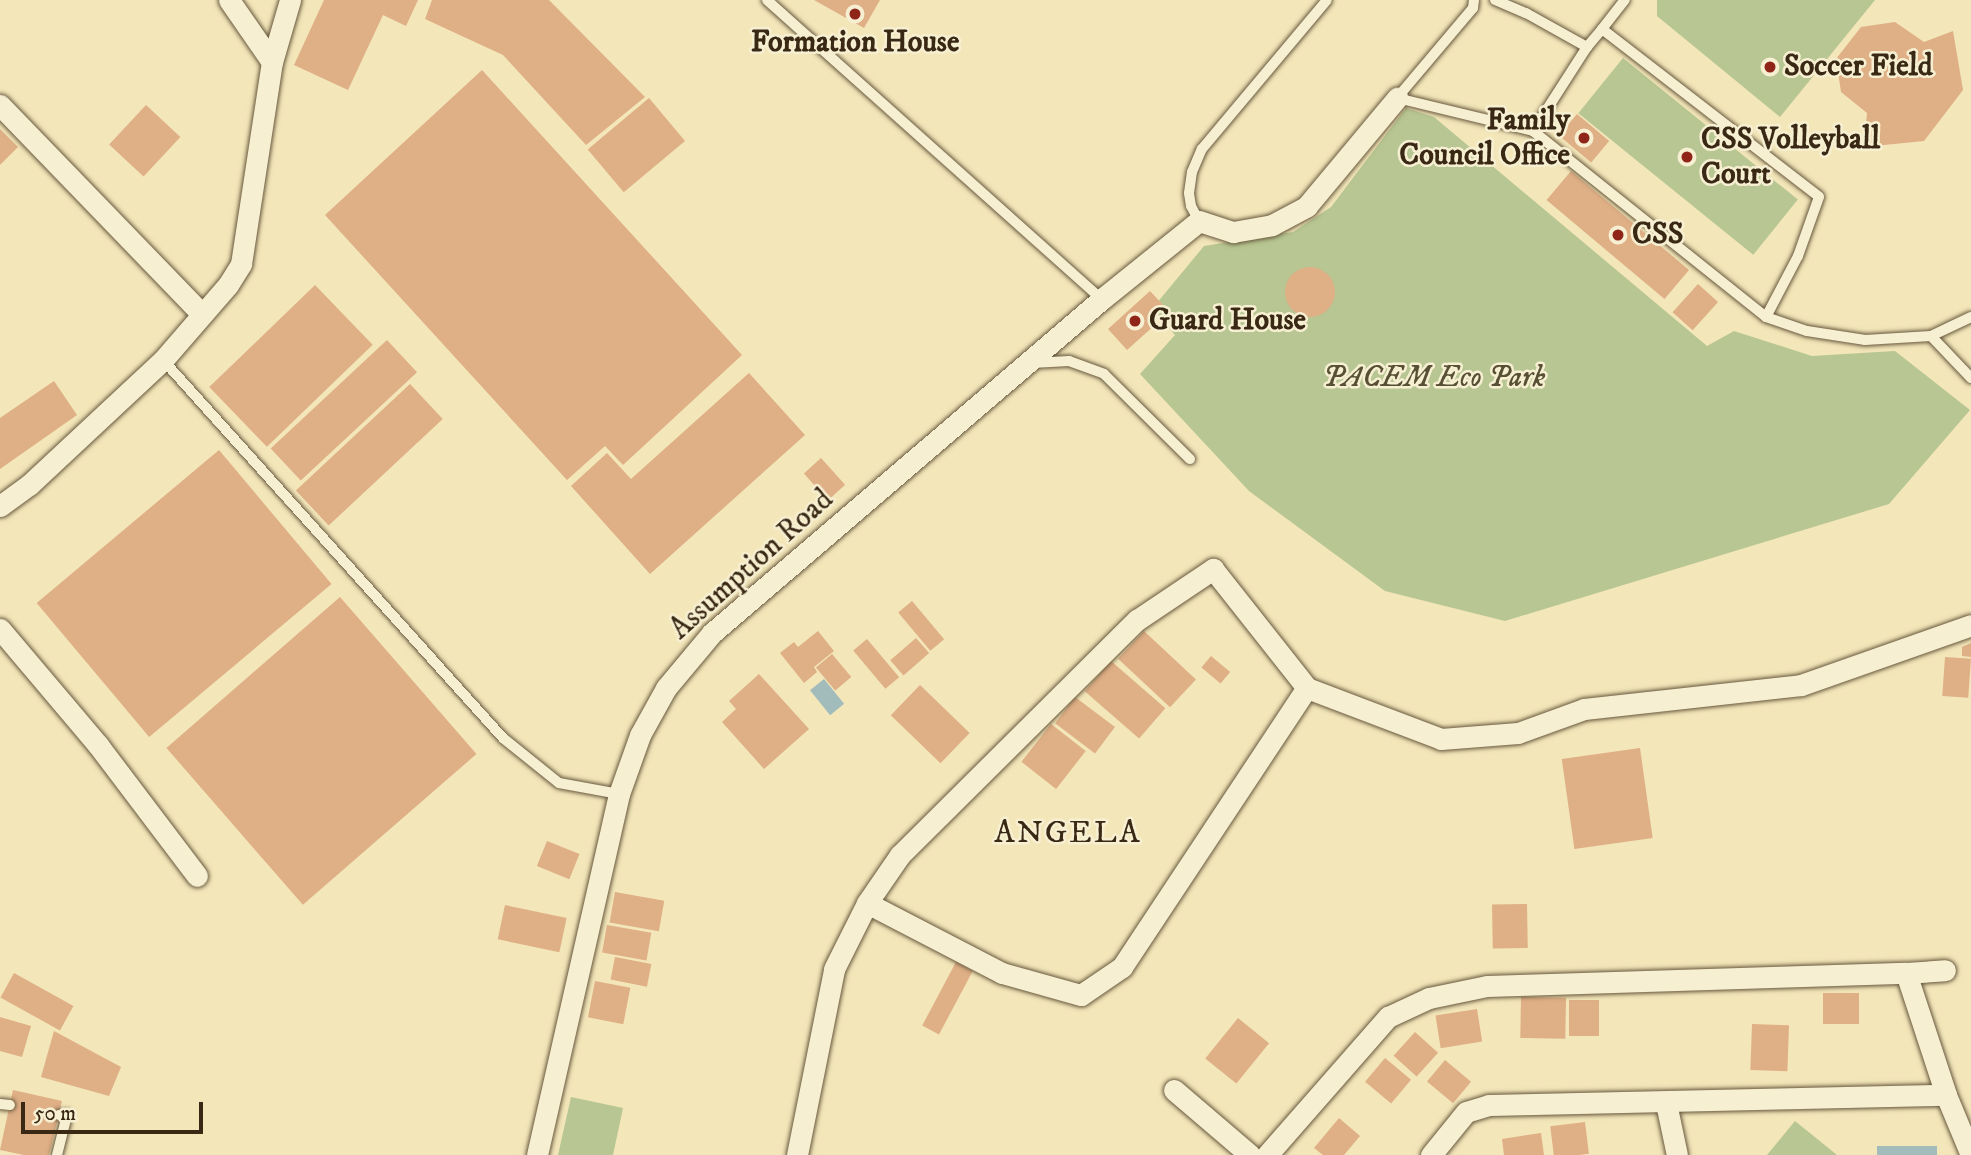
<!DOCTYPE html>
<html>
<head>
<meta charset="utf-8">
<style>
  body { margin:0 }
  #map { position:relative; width:1971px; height:1155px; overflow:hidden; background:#f3e6b9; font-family:"IM FELL DW Pica",serif }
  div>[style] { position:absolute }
  .green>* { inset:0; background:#b7c692; transform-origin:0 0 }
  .water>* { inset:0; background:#a2bcbb; transform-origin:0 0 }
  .building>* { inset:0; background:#dfaf86; transform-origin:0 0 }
  .round { border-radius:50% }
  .roads { filter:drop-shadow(0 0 2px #67583d) drop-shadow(0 0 2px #67583d) }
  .lane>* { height:10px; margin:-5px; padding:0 5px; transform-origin:5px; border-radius:5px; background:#f7efd2 }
  .street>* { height:21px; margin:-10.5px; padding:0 10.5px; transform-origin:10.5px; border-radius:10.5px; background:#f7efd2 }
  .dots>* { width:19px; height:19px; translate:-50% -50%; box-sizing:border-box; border:4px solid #f7efd2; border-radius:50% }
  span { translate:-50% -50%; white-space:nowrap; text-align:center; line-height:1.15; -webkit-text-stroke:5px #f7efd2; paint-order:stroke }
  .poi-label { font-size:30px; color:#382814; font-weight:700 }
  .left { translate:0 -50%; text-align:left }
  .right { translate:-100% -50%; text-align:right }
  .park-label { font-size:30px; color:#585034; font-style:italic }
  .street-label { font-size:30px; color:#382814 }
  .neighbourhood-label { font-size:32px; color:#382814; letter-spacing:2px }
  .scale { position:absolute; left:21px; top:1102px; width:182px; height:32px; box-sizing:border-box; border:4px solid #382814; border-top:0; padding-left:9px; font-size:21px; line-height:24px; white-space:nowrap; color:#382814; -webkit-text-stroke:5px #f7efd2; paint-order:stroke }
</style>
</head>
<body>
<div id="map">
  <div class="green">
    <div style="clip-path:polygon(1657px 0,1875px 0,1780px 117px,1657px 16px)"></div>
    <div style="left:1623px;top:58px;width:225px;height:71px;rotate:39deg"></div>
    <div style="clip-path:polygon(1406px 108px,1434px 117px,1707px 346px,1734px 331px,1812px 356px,1895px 351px,1970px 410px,1889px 504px,1505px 621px,1385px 591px,1249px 491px,1140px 374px,1175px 335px,1152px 309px,1204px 246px,1293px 232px,1331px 207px)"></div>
    <div style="clip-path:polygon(571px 1097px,623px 1108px,613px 1155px,558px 1155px)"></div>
    <div style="clip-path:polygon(1795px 1121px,1837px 1155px,1767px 1155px)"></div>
  </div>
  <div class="water">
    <div style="left:824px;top:679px;width:32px;height:18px;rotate:51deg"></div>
    <div style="left:1937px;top:1146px;width:9px;height:60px;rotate:90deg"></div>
  </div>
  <div class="building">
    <div style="clip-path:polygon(324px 0,418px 0,406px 26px,383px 15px,348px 90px,294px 65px)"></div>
    <div style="clip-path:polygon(432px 0,549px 0,645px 97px,586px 145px,503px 55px,425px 19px)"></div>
    <div style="clip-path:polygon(814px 0,880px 0,864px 28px)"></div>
    <div style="clip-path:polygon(1895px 22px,1924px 42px,1953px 31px,1963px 90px,1924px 141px,1864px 147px,1867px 113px,1841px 92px,1836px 59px,1861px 27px)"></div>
    <div style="clip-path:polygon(482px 70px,742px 355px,623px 465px,605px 446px,567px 480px,325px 215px)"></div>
    <div style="left:649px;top:98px;width:56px;height:80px;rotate:50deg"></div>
    <div style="left:146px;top:105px;width:47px;height:54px;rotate:43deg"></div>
    <div style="left:1577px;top:114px;width:42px;height:28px;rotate:40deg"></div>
    <div style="clip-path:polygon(0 129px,18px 147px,0 165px)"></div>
    <div style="left:1571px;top:171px;width:154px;height:38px;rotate:40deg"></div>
    <div class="round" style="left:1285px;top:267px;width:50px;height:50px"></div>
    <div style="left:1698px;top:284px;width:27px;height:38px;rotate:42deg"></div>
    <div style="left:315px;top:285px;width:83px;height:147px;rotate:46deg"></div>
    <div style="clip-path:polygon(1150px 291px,1165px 307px,1152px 319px,1156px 324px,1127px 350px,1108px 329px)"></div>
    <div style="left:387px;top:340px;width:44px;height:159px;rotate:47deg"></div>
    <div style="clip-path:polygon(749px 373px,805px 435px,650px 574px,571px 486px,607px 453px,631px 479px)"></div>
    <div style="clip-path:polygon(54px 381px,77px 415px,0 469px,0 418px)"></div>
    <div style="left:410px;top:384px;width:48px;height:156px;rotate:47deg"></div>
    <div style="left:219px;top:450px;width:175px;height:238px;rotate:50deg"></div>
    <div style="left:821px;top:458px;width:36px;height:23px;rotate:48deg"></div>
    <div style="left:340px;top:597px;width:208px;height:230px;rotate:49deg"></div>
    <div style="left:912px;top:601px;width:50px;height:18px;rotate:50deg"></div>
    <div style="clip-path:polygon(818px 631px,834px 651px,814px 667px,817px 672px,804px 683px,780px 653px,794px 642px,798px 647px)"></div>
    <div style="left:1144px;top:631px;width:71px;height:38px;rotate:43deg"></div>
    <div style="left:916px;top:638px;width:20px;height:34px;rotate:49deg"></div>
    <div style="left:867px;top:639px;width:50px;height:18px;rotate:50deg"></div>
    <div style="clip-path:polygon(1971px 643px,1971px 657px,1962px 656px,1962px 647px)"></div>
    <div style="left:832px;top:654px;width:30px;height:21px;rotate:50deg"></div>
    <div style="left:1211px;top:656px;width:25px;height:15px;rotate:40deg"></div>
    <div style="left:1945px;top:657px;width:26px;height:39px;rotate:4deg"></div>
    <div style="left:1111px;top:661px;width:72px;height:40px;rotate:41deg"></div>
    <div style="clip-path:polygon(759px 674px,809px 729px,764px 769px,722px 722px,736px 709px,729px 701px)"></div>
    <div style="left:920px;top:685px;width:69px;height:42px;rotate:44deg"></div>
    <div style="left:1075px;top:697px;width:50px;height:33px;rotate:37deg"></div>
    <div style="left:1051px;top:724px;width:44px;height:48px;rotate:38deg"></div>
    <div style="left:1640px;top:748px;width:91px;height:79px;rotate:82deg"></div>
    <div style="left:547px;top:841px;width:35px;height:27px;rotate:22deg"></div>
    <div style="left:615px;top:892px;width:50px;height:31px;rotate:10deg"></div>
    <div style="left:1527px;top:904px;width:44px;height:35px;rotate:89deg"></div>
    <div style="left:505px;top:905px;width:63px;height:35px;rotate:12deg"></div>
    <div style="left:607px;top:925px;width:45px;height:28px;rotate:10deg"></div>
    <div style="left:615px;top:957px;width:37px;height:23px;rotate:11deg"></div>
    <div style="left:956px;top:962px;width:19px;height:72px;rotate:28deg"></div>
    <div style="left:14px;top:973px;width:68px;height:28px;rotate:29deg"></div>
    <div style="left:595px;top:981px;width:36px;height:37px;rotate:11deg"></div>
    <div style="left:1823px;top:993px;width:36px;height:31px"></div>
    <div style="left:1521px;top:997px;width:45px;height:41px;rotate:1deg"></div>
    <div style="left:1569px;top:1000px;width:30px;height:36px"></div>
    <div style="left:1477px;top:1009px;width:33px;height:42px;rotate:81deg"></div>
    <div style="clip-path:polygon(0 1017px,31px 1026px,22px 1057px,0 1051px)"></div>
    <div style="left:1238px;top:1018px;width:40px;height:52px;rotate:39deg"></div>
    <div style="left:1752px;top:1024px;width:37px;height:46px;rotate:2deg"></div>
    <div style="clip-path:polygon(54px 1031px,121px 1067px,109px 1096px,41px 1077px)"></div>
    <div style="left:1415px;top:1032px;width:31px;height:32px;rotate:42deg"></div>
    <div style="left:1385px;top:1058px;width:34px;height:31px;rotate:40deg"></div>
    <div style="left:1445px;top:1060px;width:34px;height:28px;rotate:40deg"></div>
    <div style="clip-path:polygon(13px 1090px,62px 1101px,49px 1155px,24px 1155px,0 1150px)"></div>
    <div style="clip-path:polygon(1339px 1118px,1360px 1136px,1344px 1155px,1323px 1155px,1314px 1148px)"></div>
    <div style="left:1585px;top:1122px;width:32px;height:35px;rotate:83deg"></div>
    <div style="clip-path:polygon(1541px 1133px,1544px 1155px,1504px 1155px,1502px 1139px)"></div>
  </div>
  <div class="roads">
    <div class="lane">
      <div style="left:767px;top:0;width:449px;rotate:41.8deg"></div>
      <div style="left:1474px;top:0;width:8px;rotate:97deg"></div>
      <div style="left:1473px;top:8px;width:118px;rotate:130.2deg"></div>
      <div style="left:1397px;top:98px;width:140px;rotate:13.6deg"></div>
      <div style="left:1533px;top:131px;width:298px;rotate:38.6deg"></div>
      <div style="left:1766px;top:317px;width:43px;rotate:18.9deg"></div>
      <div style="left:1807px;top:331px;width:59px;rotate:8.8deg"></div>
      <div style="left:1865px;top:340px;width:66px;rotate:-3.5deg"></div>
      <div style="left:1931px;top:336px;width:44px;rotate:-25.4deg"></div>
      <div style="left:1495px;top:0;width:34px;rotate:23deg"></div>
      <div style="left:1526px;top:13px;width:70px;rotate:29.1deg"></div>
      <div style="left:1587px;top:47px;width:23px;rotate:-50deg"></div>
      <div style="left:1602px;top:29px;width:274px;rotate:37.7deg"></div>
      <div style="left:1819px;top:197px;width:63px;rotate:109.6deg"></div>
      <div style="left:1798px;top:256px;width:69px;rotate:117.7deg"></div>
      <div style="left:1602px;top:29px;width:37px;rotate:-52deg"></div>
      <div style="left:1533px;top:131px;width:100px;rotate:-57.3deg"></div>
      <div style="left:1199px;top:221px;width:17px;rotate:-118deg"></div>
      <div style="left:1191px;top:206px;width:13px;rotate:-99deg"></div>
      <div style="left:1189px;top:193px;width:21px;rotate:-82deg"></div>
      <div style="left:1192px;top:172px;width:25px;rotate:-67deg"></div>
      <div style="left:1202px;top:149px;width:194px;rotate:-50deg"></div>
      <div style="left:1931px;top:336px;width:58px;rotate:46.4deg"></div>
      <div style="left:163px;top:360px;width:508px;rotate:48.03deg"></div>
      <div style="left:503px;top:738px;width:72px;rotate:38.8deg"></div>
      <div style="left:559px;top:783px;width:61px;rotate:10.4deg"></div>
      <div style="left:1032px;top:363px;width:37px;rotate:-3deg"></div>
      <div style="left:1069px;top:361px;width:37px;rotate:20deg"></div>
      <div style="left:1104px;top:374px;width:121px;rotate:44.7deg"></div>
      <div style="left:0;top:1104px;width:10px;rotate:6deg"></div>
      <div style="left:57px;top:1155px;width:41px;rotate:-76deg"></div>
      <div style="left:67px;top:1115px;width:8px;rotate:180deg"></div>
    </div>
    <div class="street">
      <div style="left:229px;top:0;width:75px;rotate:55.3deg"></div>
      <div style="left:0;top:105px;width:291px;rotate:46deg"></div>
      <div style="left:0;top:506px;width:36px;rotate:-36deg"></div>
      <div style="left:29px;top:485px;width:183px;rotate:-43deg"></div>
      <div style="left:163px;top:360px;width:99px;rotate:-49.1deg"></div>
      <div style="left:228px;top:285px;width:25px;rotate:-58deg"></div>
      <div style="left:241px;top:264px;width:204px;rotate:-81.3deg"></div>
      <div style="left:272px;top:62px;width:65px;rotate:-73.8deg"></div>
      <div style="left:0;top:629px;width:152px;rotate:49.8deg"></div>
      <div style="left:98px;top:745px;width:164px;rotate:52.9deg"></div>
      <div style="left:867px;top:903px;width:152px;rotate:27.4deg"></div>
      <div style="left:1002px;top:973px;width:82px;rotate:15.6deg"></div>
      <div style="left:1081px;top:995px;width:50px;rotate:-34.3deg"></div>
      <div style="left:1122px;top:967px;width:335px;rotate:-56.5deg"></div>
      <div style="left:1906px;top:973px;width:128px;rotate:71.8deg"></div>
      <div style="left:1946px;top:1095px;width:65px;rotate:67.4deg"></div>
      <div style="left:1174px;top:1090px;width:100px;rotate:40.5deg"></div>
      <div style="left:1666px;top:1103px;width:53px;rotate:78.1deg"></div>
      <div style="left:537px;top:1155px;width:370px;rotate:-77.2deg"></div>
      <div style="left:619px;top:794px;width:63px;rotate:-70.4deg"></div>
      <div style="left:640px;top:735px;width:54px;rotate:-61deg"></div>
      <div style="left:666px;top:688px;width:72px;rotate:-50.1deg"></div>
      <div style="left:712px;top:633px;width:513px;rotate:-40.58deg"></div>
      <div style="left:1102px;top:299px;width:124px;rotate:-38.8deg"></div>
      <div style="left:1199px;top:221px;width:36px;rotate:18deg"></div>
      <div style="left:1233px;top:232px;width:40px;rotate:-10deg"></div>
      <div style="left:1272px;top:225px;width:40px;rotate:-28deg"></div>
      <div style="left:1307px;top:206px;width:141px;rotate:-50.2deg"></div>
      <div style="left:797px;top:1155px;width:190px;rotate:-78.7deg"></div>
      <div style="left:834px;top:969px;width:74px;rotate:-63.4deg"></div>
      <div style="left:867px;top:903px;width:58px;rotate:-55.5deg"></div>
      <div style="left:900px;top:855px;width:334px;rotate:-44.8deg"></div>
      <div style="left:1137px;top:620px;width:92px;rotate:-33.9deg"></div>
      <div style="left:1213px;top:569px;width:152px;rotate:51.7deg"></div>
      <div style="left:1307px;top:688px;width:143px;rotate:20.8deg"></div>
      <div style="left:1441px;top:739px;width:77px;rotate:-4.5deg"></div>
      <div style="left:1518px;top:733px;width:70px;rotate:-20deg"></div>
      <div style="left:1584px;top:709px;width:218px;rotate:-6.3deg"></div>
      <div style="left:1801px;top:685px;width:180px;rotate:-19.4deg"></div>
      <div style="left:1267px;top:1155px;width:184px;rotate:-48.8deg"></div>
      <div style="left:1388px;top:1017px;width:45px;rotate:-24.9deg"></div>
      <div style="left:1429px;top:998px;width:59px;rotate:-11.7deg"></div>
      <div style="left:1487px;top:986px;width:419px;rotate:-1.8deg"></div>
      <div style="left:1906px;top:973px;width:39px;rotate:-4deg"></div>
      <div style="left:1431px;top:1155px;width:55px;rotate:-50.9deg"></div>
      <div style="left:1466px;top:1112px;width:24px;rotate:-17deg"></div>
      <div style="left:1489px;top:1105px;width:457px;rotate:-1.3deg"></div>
    </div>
  </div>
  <div class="dots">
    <div style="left:855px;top:14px;background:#8f2418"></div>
    <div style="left:1770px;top:67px;background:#8f2418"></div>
    <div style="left:1584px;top:138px;background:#8f2418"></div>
    <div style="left:1687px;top:157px;background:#8f2418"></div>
    <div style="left:1618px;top:235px;background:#8f2418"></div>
    <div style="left:1135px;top:321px;background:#8f2418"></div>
  </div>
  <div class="poi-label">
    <span style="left:855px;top:43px">Formation House</span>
    <span class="left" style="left:1784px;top:67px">Soccer Field</span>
    <span class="right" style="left:1570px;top:138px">Family<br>Council Office</span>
    <span class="left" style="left:1701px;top:157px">CSS Volleyball<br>Court</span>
    <span class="left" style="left:1632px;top:235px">CSS</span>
    <span class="left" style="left:1149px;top:321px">Guard House</span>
  </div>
  <div class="park-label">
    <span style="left:1434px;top:378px">PACEM Eco Park</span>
  </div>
  <div class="street-label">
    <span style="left:752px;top:565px;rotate:-42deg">Assumption Road</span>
  </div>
  <div class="neighbourhood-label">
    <span style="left:1068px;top:833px">ANGELA</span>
  </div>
  <div class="scale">50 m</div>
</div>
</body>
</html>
